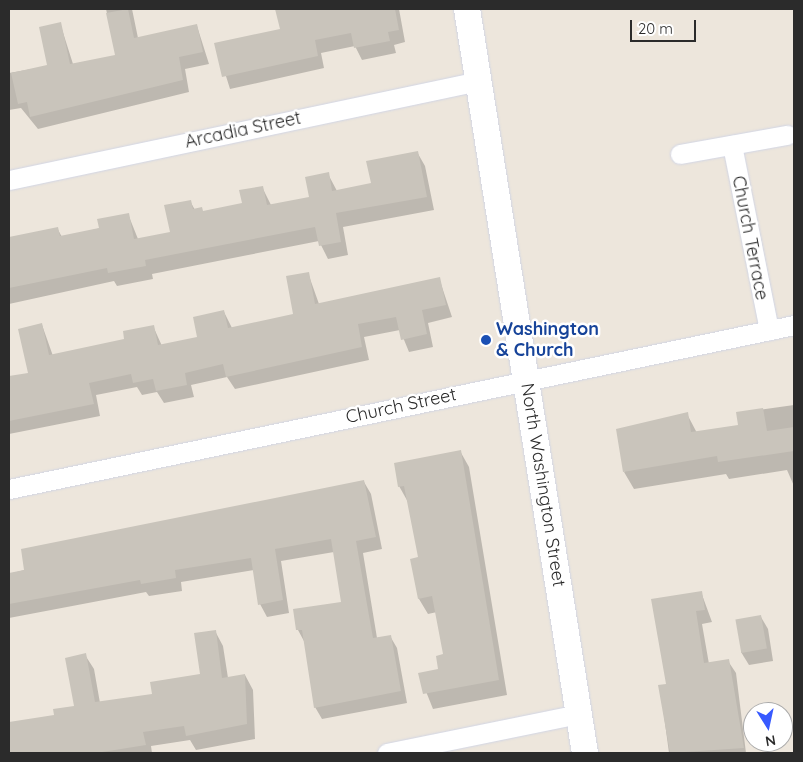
<!DOCTYPE html>
<html>
<head>
<meta charset="utf-8">
<style>
  body { margin:0 }
  #map { position:relative; width:803px; height:762px; overflow:hidden; background:#ede6dc; font-family:Quicksand,sans-serif }
  div>[style] { position:absolute }
  .shadow>* { inset:0; background:#0003 }
  .building>* { inset:0; background:#c9c4bb; transform-origin:0 0 }
  .roads { filter:drop-shadow(0 0 1px #d1d5e4) drop-shadow(0 0 1px #d1d5e4) }
  .street>* { height:19px; margin:-9.5px; padding:0 9.5px; transform-origin:9.5px; border-radius:9.5px; background:#fff }
  .secondary>* { height:26px; margin:-13px; padding:0 13px; transform-origin:13px; border-radius:13px; background:#fff }
  .dots>* { width:14px; height:14px; translate:-50% -50%; box-sizing:border-box; border:2px solid #fff; border-radius:50% }
  span { translate:-50% -50%; white-space:nowrap; text-align:center; line-height:1.15; -webkit-text-stroke:5px #fff; paint-order:stroke }
  .street-label { font-size:18px; color:#2b2b2b }
  .transit-label { font-size:18px; color:#164399; font-weight:700 }
  .left { translate:0 -50%; text-align:left }
  .frame { position:absolute; inset:0; border:10px solid #2b2b2b; pointer-events:none }
  .north { position:absolute; left:743px; top:702px; width:50px; height:50px; box-sizing:border-box; background:#fff; border:1px solid #aaa; border-radius:50%; rotate:170deg; font-size:14px; font-weight:700; line-height:20px; text-align:center; color:#2b2b2b }
  .north::after { content:''; display:block; margin:auto; width:18px; height:22px; background:#385aff; clip-path:polygon(50% 0,100% 100%,50% 72%,0 100%) }
  .scale { position:absolute; left:630px; top:20px; width:66px; height:22px; box-sizing:border-box; border:2px solid #2b2b2b; border-top:0; padding-left:6px; font-size:15px; line-height:18px; white-space:nowrap; color:#2b2b2b; -webkit-text-stroke:4px #fff; paint-order:stroke }
</style>
</head>
<body>
<div id="map">
  <div class="shadow">
    <div style="clip-path:polygon(106px 9px,132px 9px,138px 38px,197px 26px,209px 64px,185px 69px,189px 92px,38px 129px,21px 108px,9px 110px,9px 73px,49px 66px,60px 23px,73px 64px,117px 56px)"></div>
    <div style="clip-path:polygon(277px 9px,399px 9px,405px 42px,394px 45px,396px 53px,362px 60px,355px 46px,321px 53px,324px 68px,230px 89px,216px 44px,281px 30px)"></div>
    <div style="clip-path:polygon(417px 152px,425px 166px,434px 210px,343px 227px,348px 255px,328px 259px,319px 241px,152px 274px,153px 279px,117px 286px,114px 281px,9px 304px,9px 238px,57px 228px,62px 237px,101px 228px,128px 214px,138px 239px,171px 233px,190px 201px,195px 210px,204px 212px,243px 204px,262px 187px,271px 205px,310px 198px,328px 174px,337px 191px,373px 184px)"></div>
    <div style="clip-path:polygon(308px 273px,319px 304px,439px 278px,452px 317px,428px 323px,433px 347px,409px 352px,400px 330px,364px 337px,369px 360px,235px 389px,227px 377px,191px 385px,194px 397px,164px 403px,157px 392px,142px 395px,137px 387px,96px 395px,100px 416px,9px 434px,9px 378px,29px 374px,42px 325px,53px 356px,126px 340px,153px 326px,162px 346px,199px 338px,224px 312px,232px 328px,295px 315px)"></div>
    <div style="clip-path:polygon(794px 405px,794px 486px,787px 470px,729px 479px,726px 474px,634px 489px,624px 472px,687px 414px,697px 433px,739px 426px,737px 413px)"></div>
    <div style="clip-path:polygon(460px 451px,469px 467px,507px 695px,433px 709px,419px 674px,440px 670px,445px 655px,437px 612px,428px 614px,419px 599px,411px 560px,420px 558px,408px 502px,399px 486px)"></div>
    <div style="clip-path:polygon(364px 482px,371px 494px,382px 549px,363px 553px,377px 638px,390px 636px,397px 648px,407px 703px,322px 719px,315px 707px,305px 643px,298px 630px,343px 603px,334px 552px,281px 561px,289px 613px,267px 617px,260px 604px,254px 570px,181px 582px,182px 591px,149px 596px,146px 592px,9px 618px,9px 574px)"></div>
    <div style="clip-path:polygon(701px 592px,712px 622px,702px 624px,709px 664px,728px 661px,736px 673px,746px 753px,669px 753px,660px 686px,668px 685px)"></div>
    <div style="clip-path:polygon(761px 617px,768px 629px,773px 661px,749px 665px,741px 652px)"></div>
    <div style="clip-path:polygon(215px 631px,223px 646px,228px 678px,245px 675px,253px 690px,255px 739px,196px 750px,190px 740px,151px 746px,152px 753px,9px 753px,9px 723px,56px 716px,76px 707px,85px 655px,94px 669px,100px 703px,153px 695px,201px 675px)"></div>
  </div>
  <div class="building">
    <div style="clip-path:polygon(128px 9px,134px 38px,197px 24px,203px 52px,179px 57px,183px 80px,30px 117px,27px 102px,18px 104px,11px 73px,47px 65px,39px 27px,61px 22px,70px 64px,115px 55px,106px 13px)"></div>
    <div style="clip-path:polygon(275px 9px,395px 9px,399px 30px,388px 32px,390px 41px,354px 48px,351px 33px,315px 40px,318px 56px,222px 77px,214px 43px,280px 29px)"></div>
    <div style="clip-path:polygon(418px 151px,427px 197px,336px 213px,341px 242px,319px 246px,315px 227px,145px 260px,146px 266px,108px 273px,107px 268px,9px 288px,9px 237px,58px 227px,60px 236px,99px 228px,97px 219px,129px 213px,134px 239px,170px 232px,164px 205px,191px 200px,193px 209px,202px 207px,203px 211px,242px 203px,239px 190px,263px 186px,267px 205px,309px 197px,305px 177px,329px 172px,332px 191px,371px 183px,366px 161px)"></div>
    <div style="clip-path:polygon(309px 272px,315px 304px,440px 277px,446px 305px,422px 310px,427px 334px,401px 340px,396px 317px,358px 324px,362px 347px,226px 377px,223px 364px,185px 373px,187px 385px,156px 391px,153px 379px,133px 383px,131px 374px,89px 383px,94px 404px,9px 421px,9px 376px,28px 373px,18px 329px,42px 323px,49px 355px,124px 339px,123px 331px,154px 325px,158px 345px,197px 337px,193px 317px,224px 310px,228px 328px,293px 314px,286px 276px)"></div>
    <div style="clip-path:polygon(763px 408px,767px 431px,794px 427px,794px 451px,718px 462px,717px 456px,623px 472px,616px 429px,688px 412px,691px 432px,738px 425px,736px 412px)"></div>
    <div style="clip-path:polygon(461px 450px,499px 680px,423px 694px,418px 673px,438px 669px,436px 656px,443px 654px,432px 596px,418px 599px,410px 559px,418px 557px,404px 486px,398px 487px,394px 463px)"></div>
    <div style="clip-path:polygon(364px 480px,376px 537px,356px 541px,365px 593px,373px 638px,391px 635px,401px 691px,314px 708px,302px 630px,296px 630px,293px 609px,341px 602px,331px 539px,275px 549px,283px 600px,258px 605px,251px 558px,175px 570px,176px 578px,141px 584px,140px 580px,9px 604px,9px 573px,24px 570px,21px 549px)"></div>
    <div style="clip-path:polygon(702px 591px,705px 610px,696px 611px,704px 663px,729px 659px,744px 748px,670px 753px,658px 685px,666px 684px,651px 599px)"></div>
    <div style="left:761px;top:615px;width:34px;height:26px;rotate:80deg"></div>
    <div style="clip-path:polygon(216px 630px,222px 678px,245px 674px,247px 724px,186px 736px,184px 726px,143px 732px,146px 745px,96px 753px,9px 753px,9px 722px,54px 715px,53px 709px,74px 706px,65px 658px,86px 653px,95px 702px,152px 694px,150px 682px,200px 674px,194px 633px)"></div>
  </div>
  <div class="roads">
    <div class="street">
      <div style="left:732px;top:145px;width:189px;rotate:78.7deg"></div>
      <div style="left:680px;top:154px;width:109px;rotate:-10.1deg"></div>
      <div style="left:9px;top:180px;width:479px;rotate:-11.9deg"></div>
      <div style="left:9px;top:489px;width:802px;rotate:-11.8deg"></div>
      <div style="left:387px;top:753px;width:196px;rotate:-11.5deg"></div>
    </div>
    <div class="secondary">
      <div style="left:467px;top:9px;width:753px;rotate:80.99deg"></div>
    </div>
  </div>
  <div class="dots">
    <div style="left:486px;top:340px;background:#1a4fb4"></div>
  </div>
  <div class="street-label">
    <span style="left:243px;top:130px;rotate:-12deg">Arcadia Street</span>
    <span style="left:750px;top:238px;rotate:79deg">Church Terrace</span>
    <span style="left:401px;top:406px;rotate:-12deg">Church Street</span>
    <span style="left:543px;top:485px;rotate:81deg">North Washington Street</span>
  </div>
  <div class="transit-label">
    <span class="left" style="left:496px;top:340px">Washington<br>&amp; Church</span>
  </div>
  <div class="frame"></div>
  <div class="north">N</div>
  <div class="scale">20 m</div>
</div>
</body>
</html>
